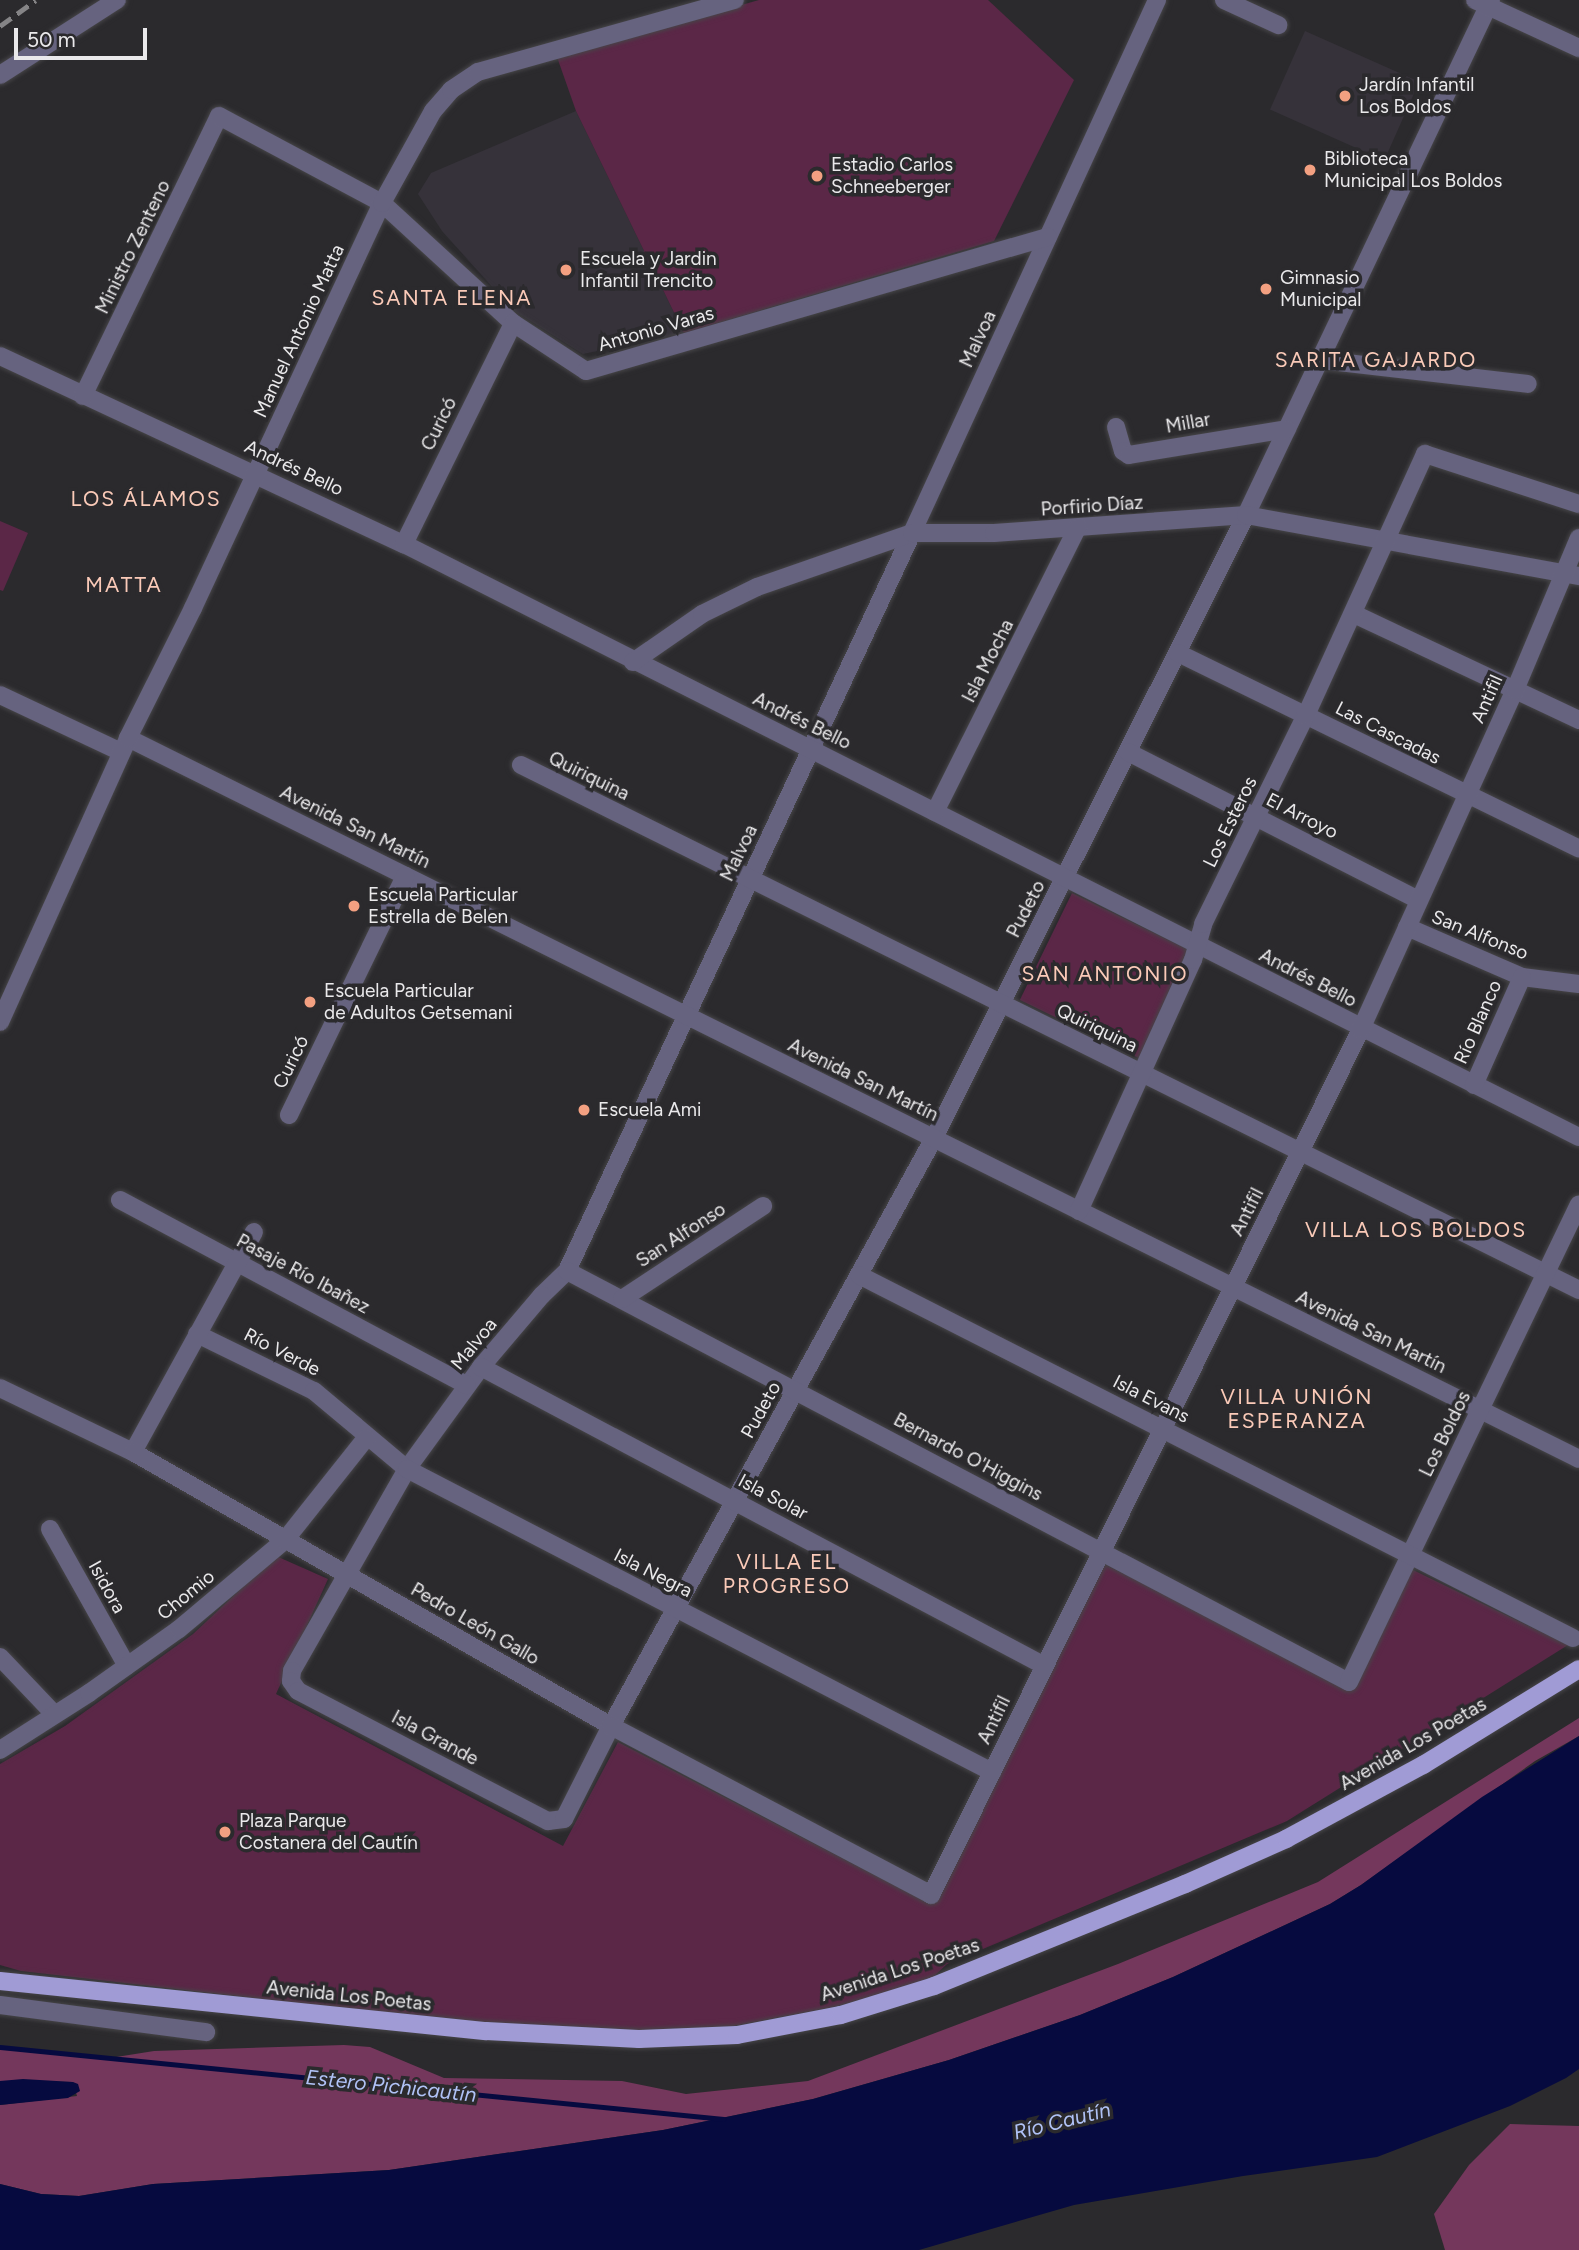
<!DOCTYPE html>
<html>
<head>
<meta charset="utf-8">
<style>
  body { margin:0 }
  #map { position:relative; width:1579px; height:2250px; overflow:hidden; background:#2b2a2d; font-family:Figtree,sans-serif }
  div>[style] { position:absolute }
  .built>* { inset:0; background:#36323a; transform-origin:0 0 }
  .green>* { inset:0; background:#5b2747; transform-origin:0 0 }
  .forest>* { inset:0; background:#74375c }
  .water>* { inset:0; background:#060a3f }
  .stream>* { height:5px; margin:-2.5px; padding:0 2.5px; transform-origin:2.5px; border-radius:2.5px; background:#060a3f }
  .roads { filter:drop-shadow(0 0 2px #464548) drop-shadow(0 0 2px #464548) }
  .minor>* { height:18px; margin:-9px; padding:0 9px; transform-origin:9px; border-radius:9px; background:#66637f }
  .tertiary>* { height:18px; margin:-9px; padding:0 9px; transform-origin:9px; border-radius:9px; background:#66637f }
  .primary>* { height:18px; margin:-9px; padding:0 9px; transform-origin:9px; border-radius:9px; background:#a09bd5 }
  .rail>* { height:5px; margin-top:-2.5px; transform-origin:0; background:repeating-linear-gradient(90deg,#858486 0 14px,transparent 0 21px) }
  .dots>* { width:19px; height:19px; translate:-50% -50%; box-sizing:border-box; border:4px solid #2b2a2d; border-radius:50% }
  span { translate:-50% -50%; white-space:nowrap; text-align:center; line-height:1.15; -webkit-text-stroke:7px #2b2a2d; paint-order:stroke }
  .poi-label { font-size:19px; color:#eae9eb }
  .left { translate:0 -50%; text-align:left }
  .street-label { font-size:19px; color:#eae9eb }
  .neighbourhood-label { font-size:21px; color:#facab8; letter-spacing:2px }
  .water-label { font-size:21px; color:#b0c2f6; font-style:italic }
  .scale { position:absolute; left:14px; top:28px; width:133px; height:32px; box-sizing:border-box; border:4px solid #eae9eb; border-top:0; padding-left:9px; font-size:21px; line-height:24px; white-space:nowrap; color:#eae9eb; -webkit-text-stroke:5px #2b2a2d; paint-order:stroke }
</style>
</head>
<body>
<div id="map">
  <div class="built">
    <div style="left:1305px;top:31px;width:125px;height:86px;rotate:24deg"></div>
    <div style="clip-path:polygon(576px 111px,684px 333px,583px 354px,513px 310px,442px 231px,418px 194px,431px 173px)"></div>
  </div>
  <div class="green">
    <div style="clip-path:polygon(759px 0,988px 0,1074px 80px,994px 241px,684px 333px,576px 111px,557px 57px)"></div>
    <div style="clip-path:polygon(0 521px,28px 533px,3px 591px,0 590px)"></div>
    <div style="left:1072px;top:893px;width:134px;height:119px;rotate:26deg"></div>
    <div style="clip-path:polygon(276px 1556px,328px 1579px,276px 1694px,563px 1846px,618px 1742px,930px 1904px,1102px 1563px,1352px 1688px,1407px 1567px,1568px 1645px,1287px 1821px,947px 1964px,931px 1979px,838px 2006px,728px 2027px,639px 2031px,519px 2029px,21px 1971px,0 1965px,0 1764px,65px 1726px,193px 1634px)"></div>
  </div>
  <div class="forest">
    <div style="clip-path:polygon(1579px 1718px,1579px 1736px,1535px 1761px,1361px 1885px,1330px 1904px,1173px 1977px,1080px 2015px,949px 2060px,813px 2099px,663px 2130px,389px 2170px,153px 2184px,79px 2196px,41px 2194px,0 2184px,0 2105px,77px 2096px,73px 2082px,0 2081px,0 2047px,110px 2058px,154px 2051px,344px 2045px,370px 2047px,444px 2078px,622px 2081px,686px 2094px,808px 2081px,1118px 1964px,1318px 1882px)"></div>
    <div style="clip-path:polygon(1510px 2124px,1579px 2126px,1579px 2250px,1445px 2250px,1434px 2214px,1469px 2165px)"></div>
  </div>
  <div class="water">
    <div style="clip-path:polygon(1579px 1736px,1579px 2069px,1566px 2078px,1510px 2106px,1377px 2157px,1243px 2176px,1074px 2205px,919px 2250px,0 2250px,0 2184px,41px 2194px,79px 2196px,153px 2184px,389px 2170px,663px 2130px,813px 2099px,949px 2060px,1080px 2015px,1173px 1977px,1330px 1904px,1361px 1885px,1482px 1797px)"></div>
    <div style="clip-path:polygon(23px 2079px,73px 2082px,78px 2084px,80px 2091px,68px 2098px,0 2105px,0 2081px)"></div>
  </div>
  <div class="stream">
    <div style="left:0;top:2047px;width:727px;rotate:5.69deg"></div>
  </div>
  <div class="roads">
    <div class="minor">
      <div style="left:1157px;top:0;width:587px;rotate:114.69deg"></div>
      <div style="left:912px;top:533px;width:815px;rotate:115.06deg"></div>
      <div style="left:567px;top:1271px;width:35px;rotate:136deg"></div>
      <div style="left:542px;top:1295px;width:94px;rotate:130.3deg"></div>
      <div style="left:481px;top:1367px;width:126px;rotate:126deg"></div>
      <div style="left:407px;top:1469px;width:232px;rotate:119.7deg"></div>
      <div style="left:292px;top:1671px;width:10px;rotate:96deg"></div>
      <div style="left:291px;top:1681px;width:12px;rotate:55deg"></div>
      <div style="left:298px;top:1691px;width:282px;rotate:27.5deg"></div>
      <div style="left:548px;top:1821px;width:16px;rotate:-7deg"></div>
      <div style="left:564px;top:1819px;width:104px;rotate:-63.2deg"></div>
      <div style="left:611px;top:1726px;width:671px;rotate:-61.22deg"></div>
      <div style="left:934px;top:1138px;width:697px;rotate:-63.4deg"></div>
      <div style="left:1246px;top:515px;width:570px;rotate:-64.56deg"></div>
      <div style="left:1224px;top:0;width:60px;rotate:24.8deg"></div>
      <div style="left:0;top:75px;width:139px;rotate:-32.7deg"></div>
      <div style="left:0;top:356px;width:446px;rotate:25deg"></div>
      <div style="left:404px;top:544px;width:1316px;rotate:26.78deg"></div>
      <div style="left:1321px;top:360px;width:208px;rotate:6.6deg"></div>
      <div style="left:83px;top:396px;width:311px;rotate:-64.1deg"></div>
      <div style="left:219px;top:116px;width:185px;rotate:28.1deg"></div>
      <div style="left:382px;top:203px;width:178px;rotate:42.5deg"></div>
      <div style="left:513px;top:323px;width:87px;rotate:33.3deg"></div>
      <div style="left:586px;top:371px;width:481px;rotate:-16.2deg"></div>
      <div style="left:1116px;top:427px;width:25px;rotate:74deg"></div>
      <div style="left:1123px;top:451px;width:7px;rotate:34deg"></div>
      <div style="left:1129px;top:455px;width:160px;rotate:-9.3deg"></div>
      <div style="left:404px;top:544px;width:246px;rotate:-63.7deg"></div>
      <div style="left:1354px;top:614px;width:249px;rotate:25.2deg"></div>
      <div style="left:1178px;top:653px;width:446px;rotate:26deg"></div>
      <div style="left:633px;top:662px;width:84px;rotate:-34.8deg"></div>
      <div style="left:702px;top:614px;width:61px;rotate:-26.1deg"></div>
      <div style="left:757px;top:587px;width:164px;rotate:-19.2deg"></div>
      <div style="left:912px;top:533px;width:82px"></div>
      <div style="left:994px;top:533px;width:253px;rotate:-4.1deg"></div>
      <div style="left:1246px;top:515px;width:339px;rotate:10.4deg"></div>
      <div style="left:0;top:695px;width:134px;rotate:25.2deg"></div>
      <div style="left:128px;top:738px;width:1620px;rotate:26.42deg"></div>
      <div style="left:1128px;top:752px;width:326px;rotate:27deg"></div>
      <div style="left:521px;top:765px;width:1181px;rotate:26.39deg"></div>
      <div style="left:935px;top:812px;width:318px;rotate:-63.4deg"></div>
      <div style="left:1407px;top:927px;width:125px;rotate:23.5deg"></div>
      <div style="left:1522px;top:977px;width:57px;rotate:7deg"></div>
      <div style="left:0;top:1022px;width:312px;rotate:-65.7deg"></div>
      <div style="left:128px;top:738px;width:145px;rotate:-63.4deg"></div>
      <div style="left:193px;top:608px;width:447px;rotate:-65deg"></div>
      <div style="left:382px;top:203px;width:105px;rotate:-61deg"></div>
      <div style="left:433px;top:111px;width:28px;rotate:-49deg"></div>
      <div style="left:451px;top:90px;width:32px;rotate:-34deg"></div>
      <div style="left:478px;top:72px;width:267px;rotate:-15.7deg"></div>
      <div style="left:1474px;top:1085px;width:118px;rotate:-66deg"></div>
      <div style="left:289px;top:1115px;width:266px;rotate:-64.1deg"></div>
      <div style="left:120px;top:1200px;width:393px;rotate:28.1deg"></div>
      <div style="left:1079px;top:1211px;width:276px;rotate:-65.6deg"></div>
      <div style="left:1193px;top:960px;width:37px;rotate:-74deg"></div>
      <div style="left:1203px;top:924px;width:233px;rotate:-63.8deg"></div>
      <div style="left:1306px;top:715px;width:287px;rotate:-65.5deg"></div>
      <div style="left:1425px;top:454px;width:162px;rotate:18deg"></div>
      <div style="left:567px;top:1271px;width:883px;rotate:27.73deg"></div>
      <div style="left:1349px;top:1682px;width:530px;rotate:-64.3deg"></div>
      <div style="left:859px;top:1275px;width:801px;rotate:26.95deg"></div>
      <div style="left:622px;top:1299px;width:169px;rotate:-33.4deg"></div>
      <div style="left:197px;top:1334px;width:130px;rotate:26deg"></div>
      <div style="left:314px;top:1391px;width:121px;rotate:40deg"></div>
      <div style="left:407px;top:1469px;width:659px;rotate:27.38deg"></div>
      <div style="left:481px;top:1367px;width:638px;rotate:27.93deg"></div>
      <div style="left:133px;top:1452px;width:251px;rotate:-61.2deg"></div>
      <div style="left:50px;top:1529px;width:157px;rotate:60.7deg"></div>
      <div style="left:0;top:1657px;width:79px;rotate:46.5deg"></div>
      <div style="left:0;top:1750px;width:106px;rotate:-32.6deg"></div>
      <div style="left:89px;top:1693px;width:110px;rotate:-35.4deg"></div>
      <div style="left:179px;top:1629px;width:138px;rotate:-40deg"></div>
      <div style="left:285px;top:1540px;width:130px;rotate:-51.5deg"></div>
      <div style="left:0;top:2005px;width:208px;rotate:7.5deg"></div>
    </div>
    <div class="tertiary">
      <div style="left:1475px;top:0;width:115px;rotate:24.8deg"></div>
      <div style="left:0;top:1388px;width:148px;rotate:25.7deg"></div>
      <div style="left:133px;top:1452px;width:551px;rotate:29.82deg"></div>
      <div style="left:611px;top:1726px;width:362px;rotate:27.8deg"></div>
      <div style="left:931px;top:1895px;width:967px;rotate:-63.59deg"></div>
      <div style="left:1361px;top:1029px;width:372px;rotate:-65.6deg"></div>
      <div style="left:1515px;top:690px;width:165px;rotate:-67.2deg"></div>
    </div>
    <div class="primary">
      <div style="left:0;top:1981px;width:489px;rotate:5.9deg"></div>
      <div style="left:486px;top:2031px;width:153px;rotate:3deg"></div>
      <div style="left:639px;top:2039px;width:98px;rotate:-2.3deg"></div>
      <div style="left:737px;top:2035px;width:106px;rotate:-10.9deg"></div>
      <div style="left:841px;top:2015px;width:97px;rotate:-17.3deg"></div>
      <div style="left:934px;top:1986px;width:271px;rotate:-22.1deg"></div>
      <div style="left:1185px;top:1884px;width:111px;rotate:-24deg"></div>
      <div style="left:1286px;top:1839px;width:156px;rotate:-28.4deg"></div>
      <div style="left:1423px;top:1765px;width:183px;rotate:-31.6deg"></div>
    </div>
  </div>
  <div class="rail">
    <div style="left:0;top:26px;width:44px;rotate:-35.8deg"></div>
  </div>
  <div class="dots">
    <div style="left:1345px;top:96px;background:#f3a081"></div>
    <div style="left:1310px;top:170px;background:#f3a081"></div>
    <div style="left:817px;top:176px;background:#f3a081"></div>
    <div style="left:566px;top:270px;background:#f3a081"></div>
    <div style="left:1266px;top:289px;background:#f3a081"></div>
    <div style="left:354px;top:906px;background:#f3a081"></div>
    <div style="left:310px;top:1002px;background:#f3a081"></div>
    <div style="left:584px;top:1110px;background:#f3a081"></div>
    <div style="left:225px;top:1832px;background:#f3a081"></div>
  </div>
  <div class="poi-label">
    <span class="left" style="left:1359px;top:96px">Jardín Infantil<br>Los Boldos</span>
    <span class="left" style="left:1324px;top:170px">Biblioteca<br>Municipal Los Boldos</span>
    <span class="left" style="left:831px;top:176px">Estadio Carlos<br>Schneeberger</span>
    <span class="left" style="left:580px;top:270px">Escuela y Jardin<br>Infantil Trencito</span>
    <span class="left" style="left:1280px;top:289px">Gimnasio<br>Municipal</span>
    <span class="left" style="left:368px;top:906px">Escuela Particular<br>Estrella de Belen</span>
    <span class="left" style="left:324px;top:1002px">Escuela Particular<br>de Adultos Getsemani</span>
    <span class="left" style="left:598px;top:1110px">Escuela Ami</span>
    <span class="left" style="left:239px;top:1832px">Plaza Parque<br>Costanera del Cautín</span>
  </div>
  <div class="street-label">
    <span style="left:133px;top:247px;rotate:-64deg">Ministro Zenteno</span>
    <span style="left:656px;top:329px;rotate:-16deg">Antonio Varas</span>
    <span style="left:299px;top:331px;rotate:-65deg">Manuel Antonio Matta</span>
    <span style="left:978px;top:339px;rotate:-65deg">Malvoa</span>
    <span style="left:1188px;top:423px;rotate:-10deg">Millar</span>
    <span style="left:439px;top:424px;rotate:-64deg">Curicó</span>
    <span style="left:294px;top:468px;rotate:25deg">Andrés Bello</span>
    <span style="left:1092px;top:506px;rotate:-4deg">Porfirio Díaz</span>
    <span style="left:988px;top:661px;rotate:-63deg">Isla Mocha</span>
    <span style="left:1487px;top:699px;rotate:-66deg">Antifil</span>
    <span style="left:802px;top:721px;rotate:26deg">Andrés Bello</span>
    <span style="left:1388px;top:733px;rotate:27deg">Las Cascadas</span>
    <span style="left:589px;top:776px;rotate:26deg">Quiriquina</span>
    <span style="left:1302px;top:816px;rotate:27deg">El Arroyo</span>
    <span style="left:1230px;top:822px;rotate:-64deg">Los Esteros</span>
    <span style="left:355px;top:827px;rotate:26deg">Avenida San Martín</span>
    <span style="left:739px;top:853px;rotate:-64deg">Malvoa</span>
    <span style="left:1026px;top:909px;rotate:-63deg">Pudeto</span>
    <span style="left:1480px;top:935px;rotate:22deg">San Alfonso</span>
    <span style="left:1308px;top:978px;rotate:27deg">Andrés Bello</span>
    <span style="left:1478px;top:1022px;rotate:-66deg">Río Blanco</span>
    <span style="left:1097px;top:1028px;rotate:26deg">Quiriquina</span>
    <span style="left:291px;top:1062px;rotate:-64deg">Curicó</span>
    <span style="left:863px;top:1080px;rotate:26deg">Avenida San Martín</span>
    <span style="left:1247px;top:1212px;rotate:-63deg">Antifil</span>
    <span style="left:681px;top:1235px;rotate:-33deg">San Alfonso</span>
    <span style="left:303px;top:1274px;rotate:28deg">Pasaje Río Ibañez</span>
    <span style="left:1371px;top:1332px;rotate:26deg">Avenida San Martín</span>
    <span style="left:474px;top:1344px;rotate:-51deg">Malvoa</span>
    <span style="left:282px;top:1352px;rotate:27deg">Río Verde</span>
    <span style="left:1151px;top:1399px;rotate:27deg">Isla Evans</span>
    <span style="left:761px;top:1410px;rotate:-61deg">Pudeto</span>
    <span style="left:1445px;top:1434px;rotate:-64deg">Los Boldos</span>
    <span style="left:968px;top:1457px;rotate:28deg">Bernardo O'Higgins</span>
    <span style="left:773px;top:1497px;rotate:28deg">Isla Solar</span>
    <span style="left:653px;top:1573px;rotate:27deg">Isla Negra</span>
    <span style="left:107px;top:1587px;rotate:61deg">Isidora</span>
    <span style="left:186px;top:1595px;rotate:-39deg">Chomio</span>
    <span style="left:475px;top:1624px;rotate:30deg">Pedro León Gallo</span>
    <span style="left:994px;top:1720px;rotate:-64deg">Antifil</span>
    <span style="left:435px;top:1738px;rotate:28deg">Isla Grande</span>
    <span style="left:1413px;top:1744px;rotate:-30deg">Avenida Los Poetas</span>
    <span style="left:900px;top:1970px;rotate:-18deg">Avenida Los Poetas</span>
    <span style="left:349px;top:1996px;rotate:6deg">Avenida Los Poetas</span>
  </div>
  <div class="neighbourhood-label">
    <span style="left:452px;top:298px">SANTA ELENA</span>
    <span style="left:1376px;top:360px">SARITA GAJARDO</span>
    <span style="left:146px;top:499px">LOS ÁLAMOS</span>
    <span style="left:124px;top:585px">MATTA</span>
    <span style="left:1105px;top:974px">SAN ANTONIO</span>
    <span style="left:1416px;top:1230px">VILLA LOS BOLDOS</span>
    <span style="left:1297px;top:1409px">VILLA UNIÓN<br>ESPERANZA</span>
    <span style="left:787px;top:1574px">VILLA EL<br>PROGRESO</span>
  </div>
  <div class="water-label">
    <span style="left:391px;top:2086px;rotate:6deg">Estero Pichicautín</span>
    <span style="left:1062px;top:2121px;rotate:-14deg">Río Cautín</span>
  </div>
  <div class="scale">50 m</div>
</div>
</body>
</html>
